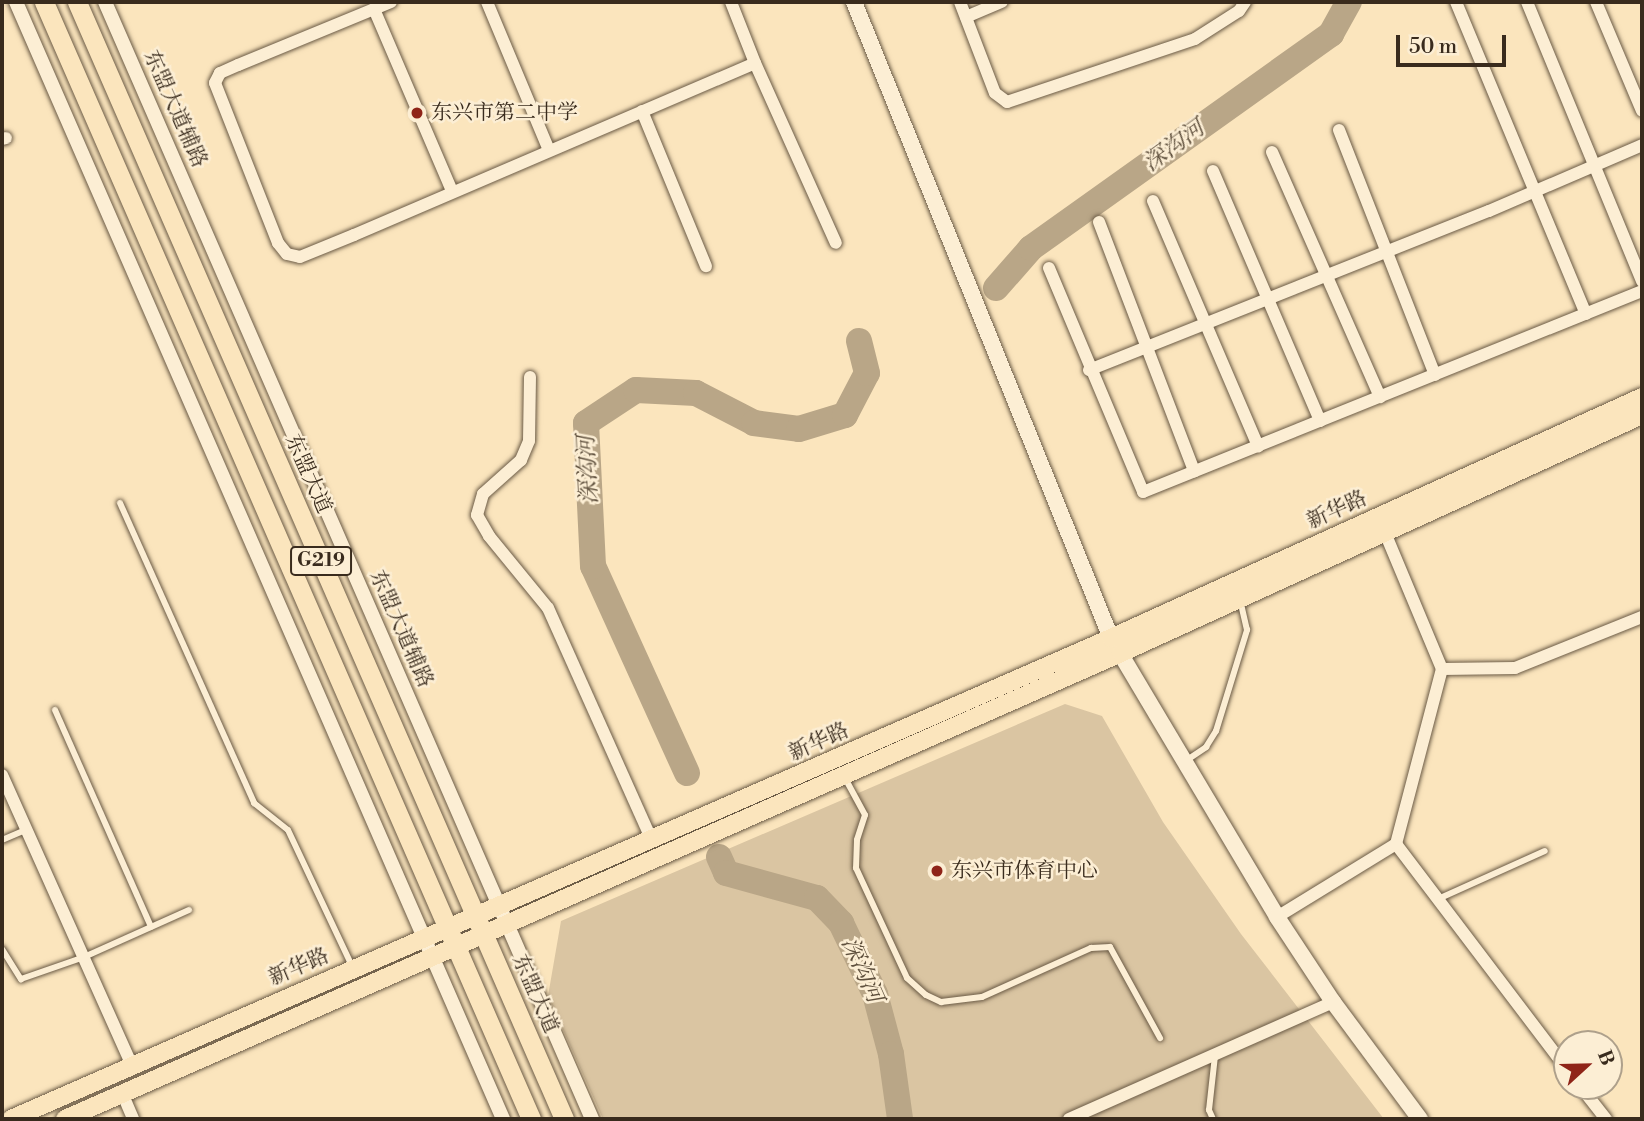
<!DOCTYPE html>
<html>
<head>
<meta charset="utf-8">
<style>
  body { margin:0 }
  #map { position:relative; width:1644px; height:1121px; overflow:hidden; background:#fbe5bd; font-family:"Libre Bodoni","Noto Serif SC",serif }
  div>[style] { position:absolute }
  .green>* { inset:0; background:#dac5a2 }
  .river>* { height:26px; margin:-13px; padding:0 13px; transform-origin:13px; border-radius:13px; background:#b9a687 }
  .roads { filter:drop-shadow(0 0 2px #6a5a45) drop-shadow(0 0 2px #6a5a45) }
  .service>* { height:6px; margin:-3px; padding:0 3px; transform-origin:3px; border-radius:3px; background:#fceed4 }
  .minor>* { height:12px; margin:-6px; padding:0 6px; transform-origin:6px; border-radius:6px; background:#fceed4 }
  .tertiary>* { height:14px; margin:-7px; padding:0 7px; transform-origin:7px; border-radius:7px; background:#fceed4 }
  .secondary>* { height:16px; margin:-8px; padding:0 8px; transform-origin:8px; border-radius:8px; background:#fceed4 }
  .primary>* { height:18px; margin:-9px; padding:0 9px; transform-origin:9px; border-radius:9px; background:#fbe5bd }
  .trunk>* { height:19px; margin:-9.5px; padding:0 9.5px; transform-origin:9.5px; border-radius:9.5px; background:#fbe5bd }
  .dots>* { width:19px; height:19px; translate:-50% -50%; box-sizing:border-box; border:4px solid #fceed4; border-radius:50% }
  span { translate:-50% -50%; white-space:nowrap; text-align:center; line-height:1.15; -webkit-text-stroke:5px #fceed4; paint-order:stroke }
  .shield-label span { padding:2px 5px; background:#fceed4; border:2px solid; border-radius:5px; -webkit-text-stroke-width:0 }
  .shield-label { font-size:19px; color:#392b1d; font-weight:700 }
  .street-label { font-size:21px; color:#392b1d }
  .poi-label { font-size:21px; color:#392b1d }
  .left { translate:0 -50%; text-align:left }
  .water-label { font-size:23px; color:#5f503d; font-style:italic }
  .frame { position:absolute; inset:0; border:4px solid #392b1d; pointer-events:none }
  .north { position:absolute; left:1553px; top:1030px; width:70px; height:70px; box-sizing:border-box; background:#fceed4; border:2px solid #aea08b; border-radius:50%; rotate:68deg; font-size:19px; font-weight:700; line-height:28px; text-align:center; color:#392b1d }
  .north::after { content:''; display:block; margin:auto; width:24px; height:32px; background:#8f2418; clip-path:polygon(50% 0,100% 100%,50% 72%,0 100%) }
  .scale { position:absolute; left:1396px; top:35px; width:110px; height:32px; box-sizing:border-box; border:4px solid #392b1d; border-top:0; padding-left:9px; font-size:21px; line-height:24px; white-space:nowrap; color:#392b1d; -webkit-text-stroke:5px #fceed4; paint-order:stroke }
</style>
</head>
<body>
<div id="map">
  <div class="green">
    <div style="clip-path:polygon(1065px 704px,1102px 716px,1163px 822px,1241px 934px,1384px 1119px,603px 1119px,548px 996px,561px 921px)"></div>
  </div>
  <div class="river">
    <div style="left:996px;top:288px;width:53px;rotate:-48.8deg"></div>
    <div style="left:1031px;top:248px;width:369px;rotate:-35.5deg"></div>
    <div style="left:1331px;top:34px;width:37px;rotate:-61deg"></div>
    <div style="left:687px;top:773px;width:227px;rotate:-114.4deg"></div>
    <div style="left:593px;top:566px;width:143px;rotate:-92.8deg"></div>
    <div style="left:586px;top:423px;width:60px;rotate:-33.4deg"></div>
    <div style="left:636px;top:390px;width:60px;rotate:2.9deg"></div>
    <div style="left:696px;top:393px;width:65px;rotate:27.3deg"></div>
    <div style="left:754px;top:423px;width:45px;rotate:7.6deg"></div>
    <div style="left:799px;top:429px;width:48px;rotate:-16.9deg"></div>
    <div style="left:845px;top:415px;width:47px;rotate:-62.4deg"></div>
    <div style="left:867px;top:373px;width:33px;rotate:-104deg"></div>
    <div style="left:719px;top:857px;width:17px;rotate:66deg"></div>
    <div style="left:726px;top:873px;width:94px;rotate:15.4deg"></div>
    <div style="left:817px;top:898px;width:35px;rotate:46deg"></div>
    <div style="left:841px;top:923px;width:79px;rotate:64.4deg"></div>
    <div style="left:875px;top:994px;width:62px;rotate:75.1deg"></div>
    <div style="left:891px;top:1054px;width:66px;rotate:82.1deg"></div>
  </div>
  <div class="roads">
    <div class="service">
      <div style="left:120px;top:503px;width:329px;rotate:65.9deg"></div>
      <div style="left:254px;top:803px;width:43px;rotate:38.5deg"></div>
      <div style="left:288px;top:830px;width:150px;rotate:64.8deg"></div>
      <div style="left:55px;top:710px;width:237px;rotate:66.1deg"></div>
      <div style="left:1184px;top:762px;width:27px;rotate:-34deg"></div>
      <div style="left:1206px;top:747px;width:19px;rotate:-58deg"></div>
      <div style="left:1216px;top:731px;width:106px;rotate:-72.9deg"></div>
      <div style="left:1247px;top:630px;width:31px;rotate:-103deg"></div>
      <div style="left:845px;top:778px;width:42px;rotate:61.6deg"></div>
      <div style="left:865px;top:815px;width:26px;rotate:108deg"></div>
      <div style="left:857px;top:840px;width:28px;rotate:92deg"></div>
      <div style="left:856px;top:868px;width:121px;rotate:65.1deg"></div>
      <div style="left:907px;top:978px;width:25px;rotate:42deg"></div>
      <div style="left:926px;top:995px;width:17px;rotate:25deg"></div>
      <div style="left:941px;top:1002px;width:41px;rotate:-7deg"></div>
      <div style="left:982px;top:997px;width:120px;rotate:-24.2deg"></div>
      <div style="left:1091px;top:948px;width:19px;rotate:-3deg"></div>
      <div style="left:1110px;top:947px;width:104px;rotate:61.2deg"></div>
      <div style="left:2px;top:840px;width:26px;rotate:-23deg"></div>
      <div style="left:1438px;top:899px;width:117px;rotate:-24.2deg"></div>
      <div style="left:2px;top:949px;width:36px;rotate:58deg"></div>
      <div style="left:21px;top:979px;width:67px;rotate:-19.2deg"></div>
      <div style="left:84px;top:957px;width:115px;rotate:-24.1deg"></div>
      <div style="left:1213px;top:1119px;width:10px;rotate:-114deg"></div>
      <div style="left:1209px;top:1110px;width:54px;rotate:-83.7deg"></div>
    </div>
    <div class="minor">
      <div style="left:391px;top:2px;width:165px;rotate:157.6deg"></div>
      <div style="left:238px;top:65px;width:20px;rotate:156deg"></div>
      <div style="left:220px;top:73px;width:11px;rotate:117deg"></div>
      <div style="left:215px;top:83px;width:172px;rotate:68.5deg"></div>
      <div style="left:278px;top:243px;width:14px;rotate:51deg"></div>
      <div style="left:287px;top:254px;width:13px;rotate:13deg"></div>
      <div style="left:300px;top:257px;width:58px;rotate:-22.2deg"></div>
      <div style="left:354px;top:235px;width:436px;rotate:-23.2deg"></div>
      <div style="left:755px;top:63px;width:66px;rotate:-111.5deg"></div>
      <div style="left:487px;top:2px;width:160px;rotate:67.3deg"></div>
      <div style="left:960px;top:2px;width:97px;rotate:69deg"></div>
      <div style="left:995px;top:93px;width:15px;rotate:37deg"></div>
      <div style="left:1007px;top:102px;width:198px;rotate:-18.5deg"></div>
      <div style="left:1195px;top:39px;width:52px;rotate:-32.5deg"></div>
      <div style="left:1239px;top:11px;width:11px;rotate:-56deg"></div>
      <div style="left:1456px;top:2px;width:338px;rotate:67.4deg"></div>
      <div style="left:1527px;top:2px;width:302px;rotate:67.6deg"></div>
      <div style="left:1596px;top:2px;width:118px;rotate:67.1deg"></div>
      <div style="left:374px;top:9px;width:198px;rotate:66.8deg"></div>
      <div style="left:966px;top:17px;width:39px;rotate:-23deg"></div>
      <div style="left:755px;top:63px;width:197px;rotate:65.8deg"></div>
      <div style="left:642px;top:111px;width:168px;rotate:67.6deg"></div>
      <div style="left:1339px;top:130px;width:263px;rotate:68.6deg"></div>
      <div style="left:2px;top:139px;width:4px;rotate:-14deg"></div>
      <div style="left:1272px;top:152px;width:268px;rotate:66.2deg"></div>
      <div style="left:1213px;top:171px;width:272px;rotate:66.8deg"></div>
      <div style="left:1153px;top:201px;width:267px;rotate:66.8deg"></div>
      <div style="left:1099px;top:222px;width:267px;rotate:69.1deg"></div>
      <div style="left:1049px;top:268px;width:243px;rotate:67.2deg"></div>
      <div style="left:1143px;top:492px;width:538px;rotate:-21.94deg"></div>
      <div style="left:1089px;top:370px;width:430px;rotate:-21.7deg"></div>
      <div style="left:1489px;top:211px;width:167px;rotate:-23.3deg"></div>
      <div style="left:530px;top:377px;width:64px;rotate:90.9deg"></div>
      <div style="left:529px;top:441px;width:21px;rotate:113deg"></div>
      <div style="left:521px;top:460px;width:51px;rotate:138.2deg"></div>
      <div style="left:483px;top:494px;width:22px;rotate:106deg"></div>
      <div style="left:477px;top:515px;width:24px;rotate:60deg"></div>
      <div style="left:489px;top:536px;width:93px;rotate:50.7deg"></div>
      <div style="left:548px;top:608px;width:254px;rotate:65.9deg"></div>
      <div style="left:1442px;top:669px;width:73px;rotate:-0.8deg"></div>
      <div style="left:1515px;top:668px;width:137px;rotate:-21.9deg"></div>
      <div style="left:2px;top:775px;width:318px;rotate:65.9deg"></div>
      <div style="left:1396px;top:844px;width:283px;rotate:52.8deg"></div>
      <div style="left:1277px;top:917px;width:140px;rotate:-31.5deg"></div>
      <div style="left:1396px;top:844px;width:181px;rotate:-75.3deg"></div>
      <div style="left:1442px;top:669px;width:147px;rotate:-112.7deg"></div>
      <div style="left:1580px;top:1086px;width:42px;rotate:51.8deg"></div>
      <div style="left:123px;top:1095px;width:26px;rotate:67deg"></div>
      <div style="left:1069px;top:1119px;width:289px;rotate:-23.9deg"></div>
    </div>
    <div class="tertiary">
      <div style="left:16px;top:2px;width:1219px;rotate:66.44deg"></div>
      <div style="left:105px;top:2px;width:1219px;rotate:66.44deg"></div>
    </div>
    <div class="secondary">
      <div style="left:854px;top:2px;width:686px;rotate:68deg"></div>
      <div style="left:1111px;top:638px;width:325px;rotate:59.2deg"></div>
      <div style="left:1277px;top:917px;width:102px;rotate:56.6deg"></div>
      <div style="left:1333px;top:1002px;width:146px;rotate:53.4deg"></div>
    </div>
    <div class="primary">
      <div style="left:11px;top:1119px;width:1201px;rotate:-23.62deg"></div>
      <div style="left:1111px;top:638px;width:583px;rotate:-24.41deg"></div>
      <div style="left:65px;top:1119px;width:1154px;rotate:-23.81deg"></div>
      <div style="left:1121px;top:653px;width:573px;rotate:-24.55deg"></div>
    </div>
    <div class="trunk">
      <div style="left:44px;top:2px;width:1219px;rotate:66.44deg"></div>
      <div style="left:77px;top:2px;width:1219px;rotate:66.44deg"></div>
    </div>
  </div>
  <div class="dots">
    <div style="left:417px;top:113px;background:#8f2418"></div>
    <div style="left:937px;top:871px;background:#8f2418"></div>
  </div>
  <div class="shield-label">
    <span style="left:321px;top:561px">G219</span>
  </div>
  <div class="street-label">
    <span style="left:175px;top:109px;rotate:66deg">东盟大道辅路</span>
    <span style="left:308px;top:474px;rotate:66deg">东盟大道</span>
    <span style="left:1337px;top:510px;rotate:-24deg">新华路</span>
    <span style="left:401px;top:629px;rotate:66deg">东盟大道辅路</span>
    <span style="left:819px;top:742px;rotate:-24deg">新华路</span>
    <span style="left:299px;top:967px;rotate:-23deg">新华路</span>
    <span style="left:535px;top:994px;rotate:66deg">东盟大道</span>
  </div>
  <div class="poi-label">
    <span class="left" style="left:431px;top:113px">东兴市第二中学</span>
    <span class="left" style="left:951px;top:871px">东兴市体育中心</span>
  </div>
  <div class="water-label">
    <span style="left:1174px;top:146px;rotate:-36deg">深沟河</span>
    <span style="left:588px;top:470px;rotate:-93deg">深沟河</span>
    <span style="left:862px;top:970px;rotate:66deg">深沟河</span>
  </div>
  <div class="frame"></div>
  <div class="north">B</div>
  <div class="scale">50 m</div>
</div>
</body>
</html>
